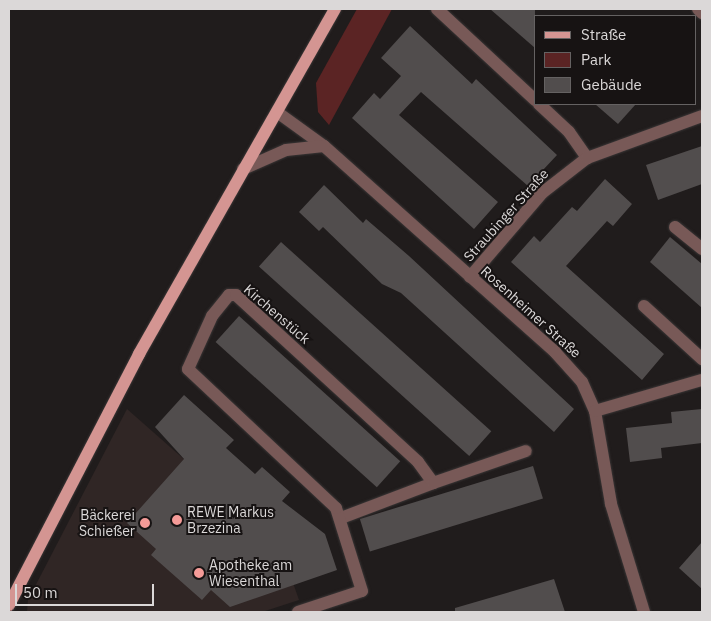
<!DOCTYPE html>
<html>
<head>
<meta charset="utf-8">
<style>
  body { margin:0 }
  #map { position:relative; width:711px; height:621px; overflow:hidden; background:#201c1c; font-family:"IBM Plex Sans",sans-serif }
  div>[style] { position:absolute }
  .built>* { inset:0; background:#302625 }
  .green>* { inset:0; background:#5b2424 }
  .building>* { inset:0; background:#514d4d; transform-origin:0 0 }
  .roads { filter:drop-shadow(0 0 1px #3a3636) drop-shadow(0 0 1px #3a3636) }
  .minor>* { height:12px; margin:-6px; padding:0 6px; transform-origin:6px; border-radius:6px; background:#785957 }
  .major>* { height:12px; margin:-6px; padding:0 6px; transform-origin:6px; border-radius:6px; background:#d49592 }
  .dots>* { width:14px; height:14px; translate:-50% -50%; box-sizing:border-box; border:2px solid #171313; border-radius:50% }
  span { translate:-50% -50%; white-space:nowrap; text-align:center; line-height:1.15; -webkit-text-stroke:4px #171313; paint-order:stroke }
  .street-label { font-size:14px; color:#dbd8d8 }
  .poi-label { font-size:14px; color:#dbd8d8 }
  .left { translate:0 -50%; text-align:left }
  .right { translate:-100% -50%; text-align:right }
  .frame { position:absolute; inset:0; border:10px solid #dbd8d8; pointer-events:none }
  .legend { position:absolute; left:534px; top:15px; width:162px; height:90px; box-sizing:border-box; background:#171313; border:1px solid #656262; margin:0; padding:6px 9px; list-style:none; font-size:15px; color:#dbd8d8 }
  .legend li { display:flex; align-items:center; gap:10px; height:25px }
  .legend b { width:25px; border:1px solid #656262 }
  .scale { position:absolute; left:15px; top:584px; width:139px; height:22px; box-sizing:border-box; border:2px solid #dbd8d8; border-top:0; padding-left:6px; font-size:15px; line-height:18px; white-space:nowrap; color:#dbd8d8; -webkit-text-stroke:4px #171313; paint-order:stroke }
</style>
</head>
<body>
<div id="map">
  <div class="built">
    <div style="clip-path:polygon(127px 409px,279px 543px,299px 600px,262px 612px,27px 612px,28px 600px)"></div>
  </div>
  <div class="green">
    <div style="clip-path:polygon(357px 9px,392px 9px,329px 125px,318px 112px,316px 83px)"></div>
  </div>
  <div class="building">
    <div style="clip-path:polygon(490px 9px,535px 9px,535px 48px)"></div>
    <div style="clip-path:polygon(410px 26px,472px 84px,476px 79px,557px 155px,528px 186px,421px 92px,399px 115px,498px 202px,474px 229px,352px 118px,374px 93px,380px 99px,401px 76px,381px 58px)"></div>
    <div style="clip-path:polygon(595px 104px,636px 104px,618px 124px)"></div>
    <div style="clip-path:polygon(702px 146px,702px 184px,658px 200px,646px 165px)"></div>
    <div style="clip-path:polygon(605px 179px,632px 204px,613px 226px,607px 221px,566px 266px,664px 354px,642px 380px,511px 262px,534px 236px,540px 242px,572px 207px,577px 211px)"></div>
    <div style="clip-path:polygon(324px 185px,363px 223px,366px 219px,409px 256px,574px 409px,554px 432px,401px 293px,382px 284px,323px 227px,319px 231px,299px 212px)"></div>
    <div style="clip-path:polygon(670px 237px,702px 264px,702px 308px,650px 262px)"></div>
    <div style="left:281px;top:242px;width:283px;height:33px;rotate:42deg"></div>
    <div style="left:239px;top:316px;width:217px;height:35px;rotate:42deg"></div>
    <div style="clip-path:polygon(184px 395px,234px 440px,226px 448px,255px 474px,262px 467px,290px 492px,282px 501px,325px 534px,337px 570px,230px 607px,211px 590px,202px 600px,151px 555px,156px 549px,127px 523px,184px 459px,155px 427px)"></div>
    <div style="clip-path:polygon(702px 409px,702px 443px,661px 448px,662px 458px,630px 462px,626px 428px,672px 423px,671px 412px)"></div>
    <div style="left:533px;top:466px;width:34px;height:181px;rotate:73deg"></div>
    <div style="clip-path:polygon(702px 542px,702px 589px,679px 568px)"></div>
    <div style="clip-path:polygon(554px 579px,565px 612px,455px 612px,455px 608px)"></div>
  </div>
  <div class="roads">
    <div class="minor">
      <div style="left:437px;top:9px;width:134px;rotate:42.9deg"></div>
      <div style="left:698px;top:9px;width:6px;rotate:45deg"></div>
      <div style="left:539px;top:104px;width:41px;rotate:43deg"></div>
      <div style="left:569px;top:132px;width:32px;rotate:55deg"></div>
      <div style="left:277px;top:112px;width:58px;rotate:35.9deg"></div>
      <div style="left:324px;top:146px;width:310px;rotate:41.7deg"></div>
      <div style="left:555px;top:352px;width:40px;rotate:48deg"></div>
      <div style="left:582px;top:382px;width:32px;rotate:66deg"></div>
      <div style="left:595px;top:411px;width:94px;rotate:80.2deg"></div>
      <div style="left:611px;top:504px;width:113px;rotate:73deg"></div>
      <div style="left:243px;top:169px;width:47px;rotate:-23.8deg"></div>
      <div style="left:286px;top:150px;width:38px;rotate:-6deg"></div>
      <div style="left:675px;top:227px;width:35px;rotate:39deg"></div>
      <div style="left:470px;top:277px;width:111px;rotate:-49.4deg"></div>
      <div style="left:542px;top:193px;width:57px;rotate:-37.9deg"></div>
      <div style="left:587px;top:158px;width:122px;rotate:-20.1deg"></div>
      <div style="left:644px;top:306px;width:79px;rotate:42.4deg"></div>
      <div style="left:595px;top:411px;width:111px;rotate:-16.2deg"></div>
      <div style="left:341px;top:518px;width:98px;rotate:-20.8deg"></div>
      <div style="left:298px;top:612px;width:67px;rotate:-18.2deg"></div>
      <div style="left:362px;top:591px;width:87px;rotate:-107.4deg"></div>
      <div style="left:336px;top:508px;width:203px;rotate:-136.8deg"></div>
      <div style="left:188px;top:369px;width:58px;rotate:-65.6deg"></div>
      <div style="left:212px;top:316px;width:27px;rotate:-51deg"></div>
      <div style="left:229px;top:295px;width:7px"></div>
      <div style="left:236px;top:295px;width:247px;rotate:42.5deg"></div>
      <div style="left:418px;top:462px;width:26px;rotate:54deg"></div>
      <div style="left:433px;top:483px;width:98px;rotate:-19deg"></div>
    </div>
    <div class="major">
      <div style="left:9px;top:605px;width:283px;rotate:-62.6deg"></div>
      <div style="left:139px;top:354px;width:397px;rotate:-60.4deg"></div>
    </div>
  </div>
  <div class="dots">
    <div style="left:177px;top:520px;background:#f59b98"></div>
    <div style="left:145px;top:523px;background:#f59b98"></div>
    <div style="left:199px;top:573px;background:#f59b98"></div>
  </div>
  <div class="street-label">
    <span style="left:506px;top:215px;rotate:-48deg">Straubinger Straße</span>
    <span style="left:531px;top:312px;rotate:42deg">Rosenheimer Straße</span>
    <span style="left:277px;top:314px;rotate:41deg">Kirchenstück</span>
  </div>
  <div class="poi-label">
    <span class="left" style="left:187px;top:520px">REWE Markus<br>Brzezina</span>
    <span class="right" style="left:135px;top:523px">Bäckerei<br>Schießer</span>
    <span class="left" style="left:209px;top:573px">Apotheke am<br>Wiesenthal</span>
  </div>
  <div class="frame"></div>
  <ul class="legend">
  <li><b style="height:6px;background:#d49592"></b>Straße</li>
  <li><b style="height:14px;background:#5b2424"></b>Park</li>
  <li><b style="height:14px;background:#514d4d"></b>Gebäude</li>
  </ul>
  <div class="scale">50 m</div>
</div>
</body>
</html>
